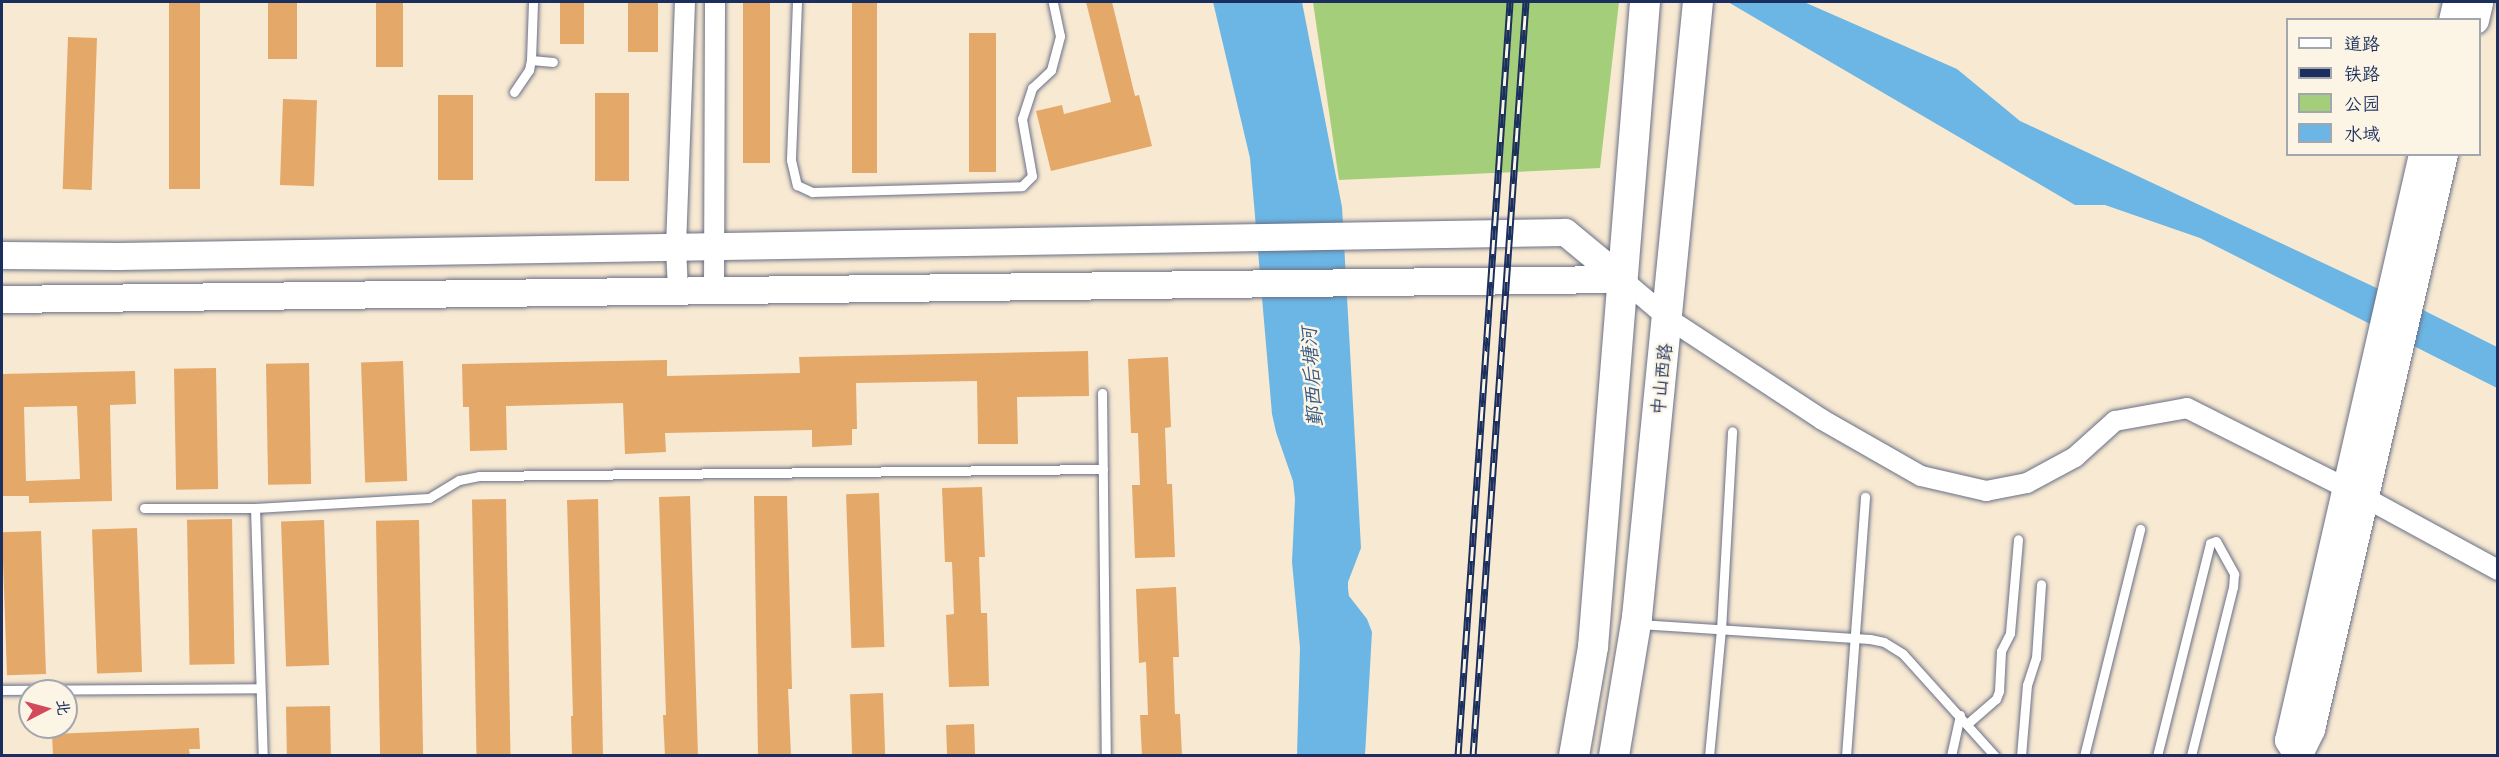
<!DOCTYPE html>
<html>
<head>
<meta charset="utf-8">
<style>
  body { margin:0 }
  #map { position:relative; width:2499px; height:757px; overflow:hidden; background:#f8e9d2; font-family:"Patrick Hand","LXGW WenKai TC",sans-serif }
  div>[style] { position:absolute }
  .green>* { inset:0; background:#a4ce7a }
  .water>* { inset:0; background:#6bb6e4 }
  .building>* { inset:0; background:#e4a868; transform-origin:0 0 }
  .roads { filter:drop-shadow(0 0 2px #687087) drop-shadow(0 0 2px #687087) }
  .lane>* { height:9px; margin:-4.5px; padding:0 4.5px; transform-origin:4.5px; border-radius:4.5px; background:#fff }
  .street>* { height:20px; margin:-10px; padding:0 10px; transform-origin:10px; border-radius:10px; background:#fff }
  .secondary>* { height:27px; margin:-13.5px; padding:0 13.5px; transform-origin:13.5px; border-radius:13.5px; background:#fff }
  .primary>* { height:30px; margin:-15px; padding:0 15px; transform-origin:15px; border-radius:15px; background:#fff }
  .rail>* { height:7px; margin-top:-3.5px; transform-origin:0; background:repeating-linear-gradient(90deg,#fcf5e5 0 14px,#1b2f5e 0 28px); box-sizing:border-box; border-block:2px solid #1b2f5e }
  span { translate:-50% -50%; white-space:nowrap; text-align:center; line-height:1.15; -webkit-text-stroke:5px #fcf5e5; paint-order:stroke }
  .street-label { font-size:18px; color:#1b2f5e }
  .water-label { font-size:20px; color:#335886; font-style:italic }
  .frame { position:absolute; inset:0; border:3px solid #1b2f5e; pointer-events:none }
  .legend { position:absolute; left:2286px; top:18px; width:195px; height:138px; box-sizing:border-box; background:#fcf5e5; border:2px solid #a2a6af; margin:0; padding:8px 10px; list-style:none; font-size:18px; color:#1b2f5e }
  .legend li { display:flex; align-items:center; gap:12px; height:30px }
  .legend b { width:30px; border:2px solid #a2a6af }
  .north { position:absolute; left:18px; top:679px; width:60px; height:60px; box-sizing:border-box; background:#fcf5e5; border:2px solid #a2a6af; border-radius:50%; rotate:84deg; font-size:16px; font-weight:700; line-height:24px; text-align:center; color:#1b2f5e }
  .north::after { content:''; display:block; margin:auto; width:21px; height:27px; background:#d1495b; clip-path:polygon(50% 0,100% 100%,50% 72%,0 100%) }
</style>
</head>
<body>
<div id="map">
  <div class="green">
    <div style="clip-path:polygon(1313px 2px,1619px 2px,1600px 168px,1339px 180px)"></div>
  </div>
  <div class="water">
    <div style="clip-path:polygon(1213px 2px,1302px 2px,1342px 207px,1361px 548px,1348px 582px,1348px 589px,1349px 596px,1367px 619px,1372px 632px,1365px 755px,1297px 755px,1300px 648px,1292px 562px,1295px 499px,1293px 481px,1276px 432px,1272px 414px,1250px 158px)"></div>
    <div style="clip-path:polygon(1728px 2px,1804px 2px,1957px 69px,2020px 121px,2415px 306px,2497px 347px,2497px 388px,2200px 238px,2105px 205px,2075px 205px)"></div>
  </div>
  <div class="building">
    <div style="left:169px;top:2px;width:31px;height:187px"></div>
    <div style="left:268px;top:2px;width:29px;height:57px"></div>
    <div style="left:376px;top:2px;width:27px;height:65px"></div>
    <div style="left:560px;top:2px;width:24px;height:42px"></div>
    <div style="left:628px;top:2px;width:30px;height:50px"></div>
    <div style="left:743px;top:2px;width:27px;height:161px"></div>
    <div style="left:852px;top:2px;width:25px;height:171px"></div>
    <div style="clip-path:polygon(1086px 2px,1112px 2px,1135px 96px,1139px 95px,1152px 146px,1051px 171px,1036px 111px,1062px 105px,1064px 114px,1111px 102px)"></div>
    <div style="left:969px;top:33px;width:27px;height:139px"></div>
    <div style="left:68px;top:37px;width:29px;height:152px;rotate:2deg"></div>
    <div style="left:595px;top:93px;width:34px;height:88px"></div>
    <div style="left:438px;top:95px;width:35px;height:85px"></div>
    <div style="left:283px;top:99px;width:34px;height:86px;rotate:2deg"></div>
    <div style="clip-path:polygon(1088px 351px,1089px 396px,1017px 397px,1018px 444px,978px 444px,977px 381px,856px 383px,857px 429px,852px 429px,852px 445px,812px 447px,812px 430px,665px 433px,666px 452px,625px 454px,623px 403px,506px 406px,507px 450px,470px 451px,469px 407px,463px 407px,462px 364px,667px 360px,667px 376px,800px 373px,799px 357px)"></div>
    <div style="clip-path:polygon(1168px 357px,1171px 427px,1165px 428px,1167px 484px,1172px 484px,1175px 557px,1135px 558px,1132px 485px,1140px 485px,1138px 433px,1131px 433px,1128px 359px)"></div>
    <div style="left:403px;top:361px;width:120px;height:42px;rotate:88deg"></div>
    <div style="left:309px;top:363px;width:121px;height:43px;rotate:89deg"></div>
    <div style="left:216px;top:368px;width:121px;height:42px;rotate:89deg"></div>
    <div style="clip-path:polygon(evenodd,135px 371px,136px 404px,110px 405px,112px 501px,29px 503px,29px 496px,2px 496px,2px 374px,135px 371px,77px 406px,80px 479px,26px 481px,24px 407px,77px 406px)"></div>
    <div style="clip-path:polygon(982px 487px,985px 557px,979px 557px,981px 613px,987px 613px,989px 686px,949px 687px,946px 615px,954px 614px,952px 562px,945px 562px,942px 488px)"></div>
    <div style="left:879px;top:493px;width:154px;height:33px;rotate:88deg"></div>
    <div style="clip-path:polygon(690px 496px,698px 756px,665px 756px,663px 715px,666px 715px,659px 497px)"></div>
    <div style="clip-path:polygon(754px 496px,787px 496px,792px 689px,788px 689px,791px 756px,758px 756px)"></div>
    <div style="left:506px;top:499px;width:257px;height:34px;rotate:89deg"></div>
    <div style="clip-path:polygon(598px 499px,603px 756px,572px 756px,571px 716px,573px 716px,567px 500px)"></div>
    <div style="left:232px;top:519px;width:145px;height:45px;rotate:89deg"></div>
    <div style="left:324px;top:520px;width:145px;height:43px;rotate:88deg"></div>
    <div style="left:419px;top:520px;width:236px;height:43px;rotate:89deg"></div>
    <div style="left:137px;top:528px;width:144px;height:45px;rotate:88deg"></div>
    <div style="left:41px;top:531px;width:143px;height:39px;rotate:88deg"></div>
    <div style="clip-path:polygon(1176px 587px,1179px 657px,1173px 657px,1175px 714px,1180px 714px,1182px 756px,1142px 756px,1140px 715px,1148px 715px,1146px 662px,1139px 663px,1136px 589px)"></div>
    <div style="left:883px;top:693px;width:63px;height:33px;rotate:88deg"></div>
    <div style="left:330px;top:706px;width:50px;height:44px;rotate:89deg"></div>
    <div style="left:974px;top:724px;width:32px;height:28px;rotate:88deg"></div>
    <div style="clip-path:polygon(199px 728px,200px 749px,189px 749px,190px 756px,53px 756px,52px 734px)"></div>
  </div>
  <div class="roads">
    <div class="lane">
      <div style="left:797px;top:2px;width:158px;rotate:92.2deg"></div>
      <div style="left:791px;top:160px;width:26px;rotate:77deg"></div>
      <div style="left:797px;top:185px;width:17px;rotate:25deg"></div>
      <div style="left:812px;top:192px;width:210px;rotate:-1.6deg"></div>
      <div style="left:1022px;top:186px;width:14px;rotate:-45deg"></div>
      <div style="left:1032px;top:176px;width:58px;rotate:-100deg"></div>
      <div style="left:1022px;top:119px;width:33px;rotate:-72deg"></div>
      <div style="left:1032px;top:88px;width:26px;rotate:-43deg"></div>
      <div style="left:1051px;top:70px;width:35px;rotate:-75deg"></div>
      <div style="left:1060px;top:36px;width:35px;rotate:-102deg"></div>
      <div style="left:531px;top:60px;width:22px;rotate:5deg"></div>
      <div style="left:514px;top:92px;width:27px;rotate:-56deg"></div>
      <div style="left:529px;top:70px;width:10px;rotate:-79deg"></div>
      <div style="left:531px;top:60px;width:58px;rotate:-88deg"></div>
      <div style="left:1102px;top:393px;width:363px;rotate:89.4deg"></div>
      <div style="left:144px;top:508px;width:111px"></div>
      <div style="left:255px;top:508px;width:174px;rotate:-3.3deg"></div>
      <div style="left:429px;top:498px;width:35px;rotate:-31deg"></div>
      <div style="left:459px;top:480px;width:20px;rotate:-11deg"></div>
      <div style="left:479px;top:476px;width:624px;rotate:-0.64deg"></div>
      <div style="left:255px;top:508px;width:248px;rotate:88.2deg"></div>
      <div style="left:1639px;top:624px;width:231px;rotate:3.7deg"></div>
      <div style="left:1870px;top:639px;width:14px;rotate:12deg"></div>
      <div style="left:1884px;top:642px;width:22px;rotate:32deg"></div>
      <div style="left:1903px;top:654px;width:137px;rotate:48deg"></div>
      <div style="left:2px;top:690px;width:258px;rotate:-0.4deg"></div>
      <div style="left:1967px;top:724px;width:38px;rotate:-41deg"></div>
      <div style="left:1996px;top:699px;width:9px;rotate:-69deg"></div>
      <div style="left:1999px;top:691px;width:40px;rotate:-87.1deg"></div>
      <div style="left:2001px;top:651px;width:20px;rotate:-63deg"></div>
      <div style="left:2010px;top:633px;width:94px;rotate:-85.1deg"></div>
      <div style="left:1709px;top:756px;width:127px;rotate:-84.6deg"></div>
      <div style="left:1721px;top:630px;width:199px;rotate:-86.8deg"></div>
      <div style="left:1846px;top:756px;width:260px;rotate:-85.8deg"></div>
      <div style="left:1951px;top:756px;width:42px;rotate:-77.6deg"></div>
      <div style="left:2021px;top:756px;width:71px;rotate:-85.2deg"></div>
      <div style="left:2027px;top:685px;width:28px;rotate:-72deg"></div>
      <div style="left:2036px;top:658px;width:74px;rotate:-86.1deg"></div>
      <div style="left:2084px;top:756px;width:234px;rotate:-76.1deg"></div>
      <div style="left:2157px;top:756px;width:219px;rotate:-76deg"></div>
      <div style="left:2210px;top:543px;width:6px;rotate:-18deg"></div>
      <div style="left:2216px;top:541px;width:38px;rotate:61deg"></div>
      <div style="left:2234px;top:574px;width:13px;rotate:94deg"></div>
      <div style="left:2233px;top:587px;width:174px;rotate:104deg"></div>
    </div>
    <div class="street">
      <div style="left:1622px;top:279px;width:62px;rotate:40.4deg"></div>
      <div style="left:1669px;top:319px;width:182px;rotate:33.3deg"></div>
      <div style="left:1821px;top:419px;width:115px;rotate:29.7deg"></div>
      <div style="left:1921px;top:476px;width:67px;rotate:13deg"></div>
      <div style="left:1986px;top:491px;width:42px;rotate:-11deg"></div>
      <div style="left:2027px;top:483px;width:55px;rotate:-28.4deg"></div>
      <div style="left:2075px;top:457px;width:54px;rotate:-42deg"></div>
      <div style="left:2115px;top:421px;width:73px;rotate:-10.2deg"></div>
      <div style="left:2187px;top:408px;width:198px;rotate:26.7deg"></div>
      <div style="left:2364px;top:497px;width:153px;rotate:28.6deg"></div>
      <div style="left:678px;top:290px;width:43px;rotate:-92.7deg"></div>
      <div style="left:676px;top:247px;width:245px;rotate:-87.9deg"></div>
      <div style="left:714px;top:290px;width:288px;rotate:-89.8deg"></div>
    </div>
    <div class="secondary">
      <div style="left:2452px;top:20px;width:18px;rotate:-77deg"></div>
      <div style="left:2475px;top:20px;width:18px;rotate:-77deg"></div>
      <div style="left:2px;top:255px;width:116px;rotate:0.5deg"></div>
      <div style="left:118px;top:256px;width:1447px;rotate:-0.95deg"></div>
      <div style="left:1565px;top:232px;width:74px;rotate:39.5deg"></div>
      <div style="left:2px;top:299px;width:1620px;rotate:-0.71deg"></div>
      <div style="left:2298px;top:756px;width:30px;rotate:-64deg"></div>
      <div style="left:2311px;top:729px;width:590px;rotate:-76.98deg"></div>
      <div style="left:2298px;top:756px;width:19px;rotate:-122deg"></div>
      <div style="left:2288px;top:740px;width:601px;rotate:-77.12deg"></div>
    </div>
    <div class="primary">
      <div style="left:1574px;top:756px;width:111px;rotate:-80.1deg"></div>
      <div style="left:1593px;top:647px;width:647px;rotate:-85.39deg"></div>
      <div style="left:1614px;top:756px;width:141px;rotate:-80.6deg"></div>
      <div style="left:1637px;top:617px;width:618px;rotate:-84.34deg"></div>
    </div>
  </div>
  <div class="rail">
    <div style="left:1458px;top:756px;width:756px;rotate:-86.05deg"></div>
    <div style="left:1473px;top:756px;width:756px;rotate:-85.98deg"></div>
  </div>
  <div class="street-label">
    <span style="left:1662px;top:379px;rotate:-84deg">中山西路</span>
  </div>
  <div class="water-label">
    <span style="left:1311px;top:377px;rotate:-94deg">鄞西后塘河</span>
  </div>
  <div class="frame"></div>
  <ul class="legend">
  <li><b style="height:8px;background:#fff"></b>道路</li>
  <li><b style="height:8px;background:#1b2f5e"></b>铁路</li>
  <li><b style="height:16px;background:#a4ce7a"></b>公园</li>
  <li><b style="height:16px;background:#6bb6e4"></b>水域</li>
  </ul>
  <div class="north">北</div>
</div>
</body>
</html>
